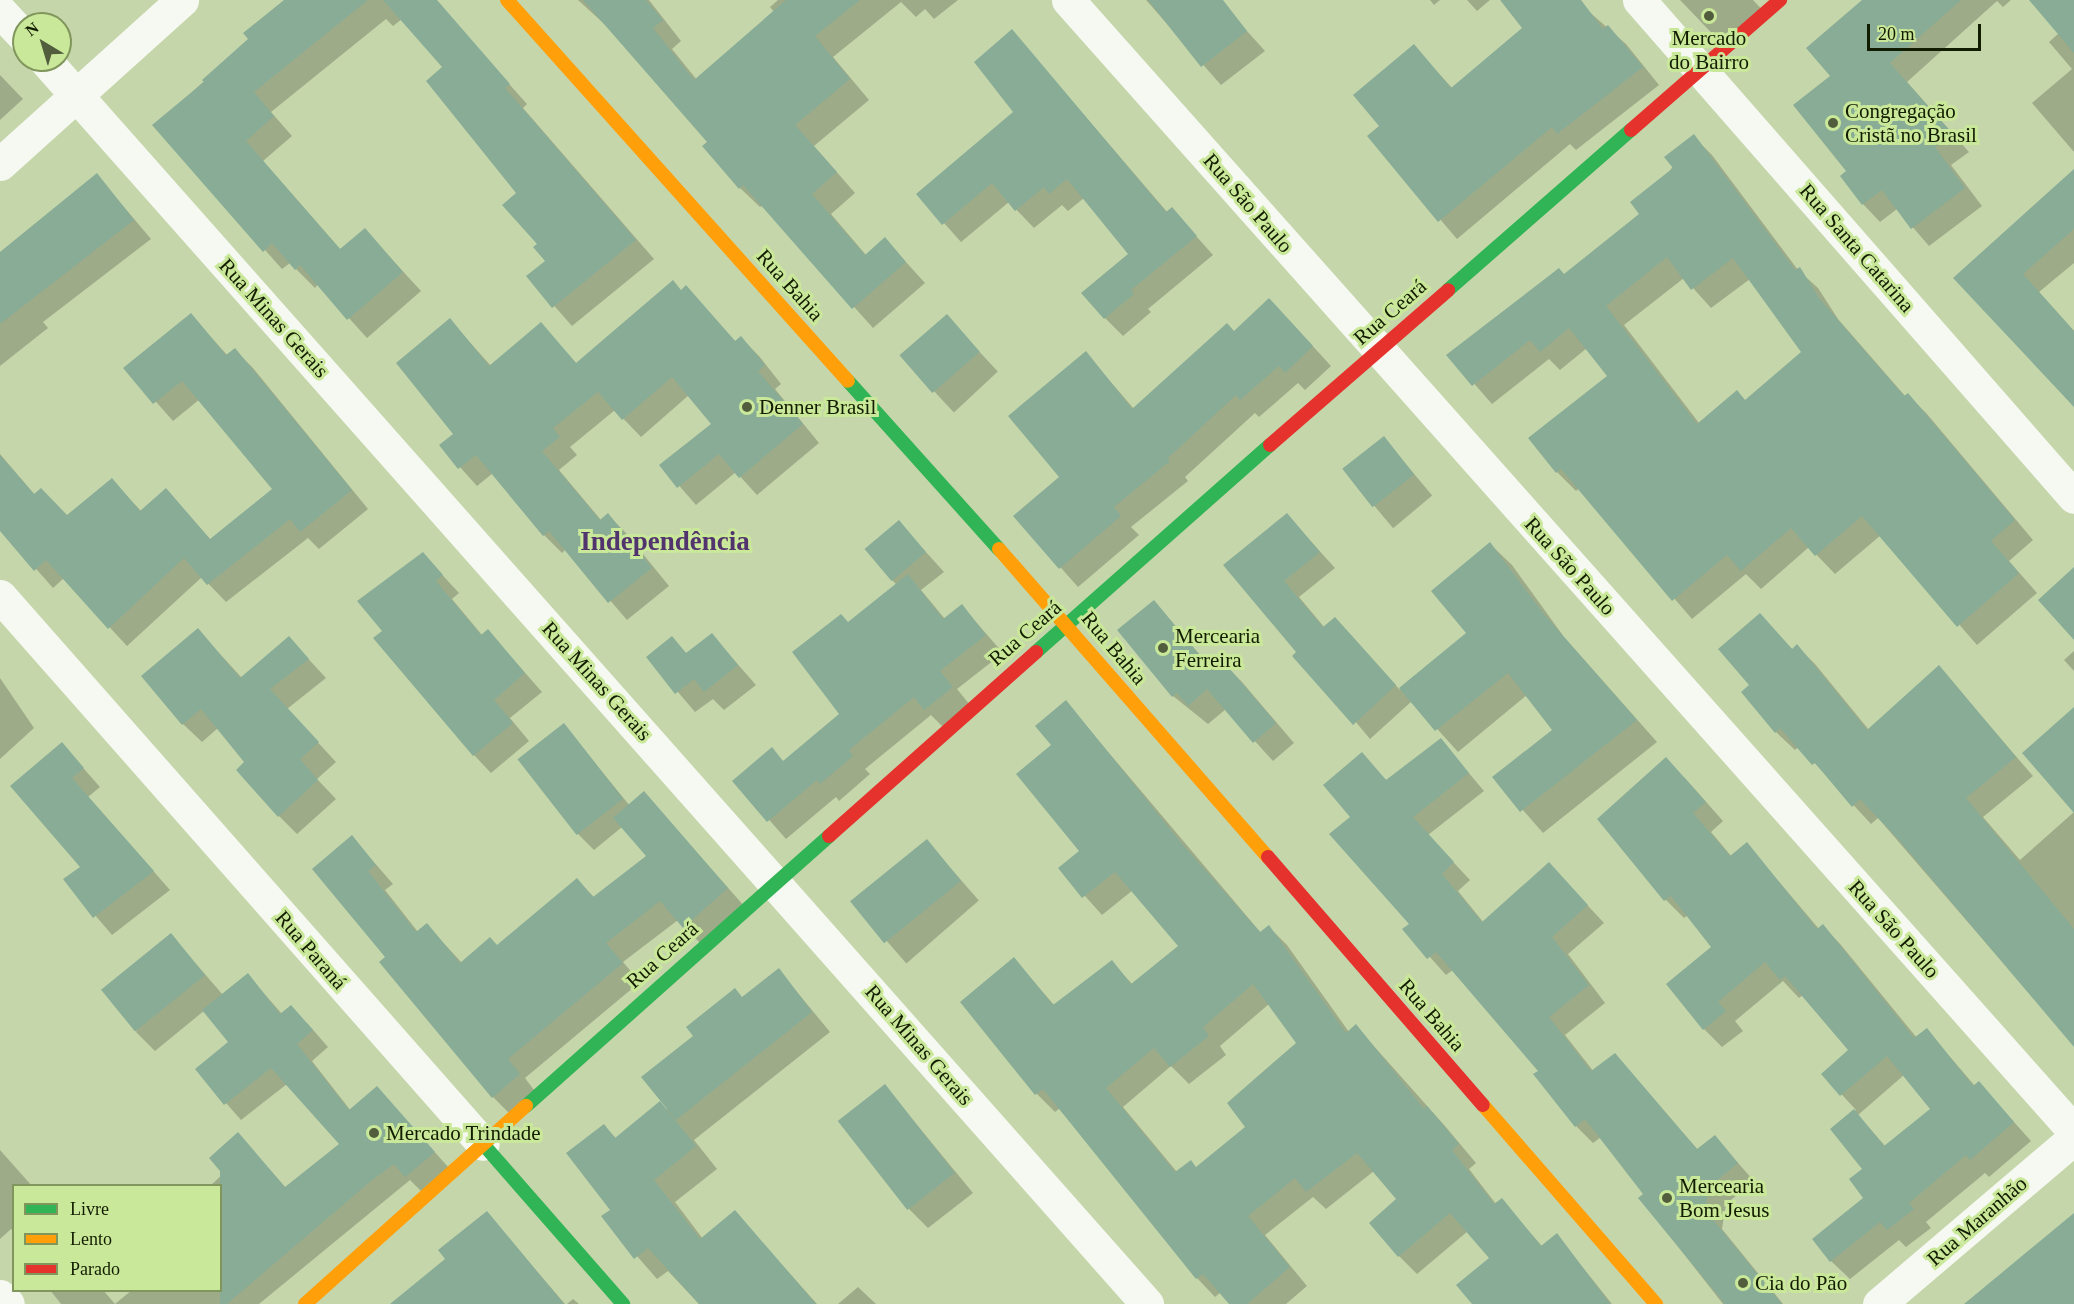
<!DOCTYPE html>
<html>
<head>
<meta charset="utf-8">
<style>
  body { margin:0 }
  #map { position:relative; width:2074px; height:1304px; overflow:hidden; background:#c6d6ab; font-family:"Times New Roman",serif }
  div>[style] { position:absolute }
  .shadow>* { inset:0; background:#0003; transform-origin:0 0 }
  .building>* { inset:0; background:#88ac96; transform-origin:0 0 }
  .street>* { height:33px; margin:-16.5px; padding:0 16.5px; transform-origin:16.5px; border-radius:16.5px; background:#f6f9f2 }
  .fast>* { height:14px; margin:-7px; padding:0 7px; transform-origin:7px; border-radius:7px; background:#30b455 }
  .slow>* { height:14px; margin:-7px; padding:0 7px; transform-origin:7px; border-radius:7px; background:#ff9f0a }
  .jam>* { height:14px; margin:-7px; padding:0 7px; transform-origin:7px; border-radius:7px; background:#e5322d }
  .dots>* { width:16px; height:16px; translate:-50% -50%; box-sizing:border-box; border:3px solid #cae899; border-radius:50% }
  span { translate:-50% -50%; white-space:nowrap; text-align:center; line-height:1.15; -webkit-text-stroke:6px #cae899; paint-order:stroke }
  .poi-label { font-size:21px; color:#121c00 }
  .left { translate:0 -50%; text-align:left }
  .street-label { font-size:21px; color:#121c00 }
  .district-label { font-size:27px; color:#51346e; font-weight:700 }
  .legend { position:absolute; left:12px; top:1184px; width:210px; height:108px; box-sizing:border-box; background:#cae899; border:2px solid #80965c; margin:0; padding:8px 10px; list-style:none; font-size:18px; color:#121c00 }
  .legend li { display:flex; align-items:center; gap:12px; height:30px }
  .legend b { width:30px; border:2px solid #80965c }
  .north { position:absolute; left:12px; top:12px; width:60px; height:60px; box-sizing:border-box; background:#cae899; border:2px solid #80965c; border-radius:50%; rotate:322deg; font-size:16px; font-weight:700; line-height:24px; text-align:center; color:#121c00 }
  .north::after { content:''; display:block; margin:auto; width:21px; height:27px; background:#515d3c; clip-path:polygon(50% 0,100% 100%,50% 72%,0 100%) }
  .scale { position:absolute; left:1867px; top:24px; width:114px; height:27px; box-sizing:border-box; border:3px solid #121c00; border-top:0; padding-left:8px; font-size:18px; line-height:21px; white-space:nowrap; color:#121c00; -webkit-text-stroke:4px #cae899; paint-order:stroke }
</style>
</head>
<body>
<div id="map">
  <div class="shadow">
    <div style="clip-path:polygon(285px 0,423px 0,447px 15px,527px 104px,523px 108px,654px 259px,572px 326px,528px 276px,547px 261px,518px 193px,444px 67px,402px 19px,393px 26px,386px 19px,271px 112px,292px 136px,263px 161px,341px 250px,365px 230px,421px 291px,367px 338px,318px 284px,315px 288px,290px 263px,282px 269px,154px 126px,250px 40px)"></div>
    <div style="clip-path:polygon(578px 0,649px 0,681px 41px,672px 49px,697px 80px,774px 12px,770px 7px,778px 0,958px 0,934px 19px,925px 9px,916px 17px,901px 2px,833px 57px,869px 100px,814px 146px,855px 193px,831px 214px,866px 255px,885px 239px,925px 283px,873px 328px,763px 205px,760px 207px,740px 188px,709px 142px,613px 32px)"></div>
    <div style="clip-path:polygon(1146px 0,1219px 0,1265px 51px,1221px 85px)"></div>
    <div style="clip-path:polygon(1430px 0,1440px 0,1434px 5px)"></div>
    <div style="clip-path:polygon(1467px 0,1490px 0,1477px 11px)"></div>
    <div style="clip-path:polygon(1502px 0,1554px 0,1586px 9px,1626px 44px,1659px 85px,1576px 150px,1570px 144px,1457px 239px,1369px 136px,1381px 126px,1414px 46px,1453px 89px,1524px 28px)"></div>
    <div style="clip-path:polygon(1680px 0,1753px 0,1767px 15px,1728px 50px)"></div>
    <div style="clip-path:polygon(1863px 0,2011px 0,2003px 7px,1997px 1px,1907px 82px,1969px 152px,1951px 165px,1982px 206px,1929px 246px,1897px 209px,1880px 222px,1863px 204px,1848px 171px,1832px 76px)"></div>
    <div style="clip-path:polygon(2031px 0,2074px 0,2074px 152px,2032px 103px,2072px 69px,2049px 42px,2059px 33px)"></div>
    <div style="clip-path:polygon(1012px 31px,1168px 213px,1172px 209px,1213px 255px,1148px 309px,1151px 312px,1123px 336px,1105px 318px,1130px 254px,1084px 198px,1068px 211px,1062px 205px,1034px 228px,1009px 202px,961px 242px,918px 194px,1015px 112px)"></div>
    <div style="clip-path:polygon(0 75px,23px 99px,0 120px)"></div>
    <div style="clip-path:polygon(evenodd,1693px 136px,1712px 155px,1798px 270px,1818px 288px,1838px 319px,1906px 397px,1908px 395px,1927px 414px,2033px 540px,2009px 561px,2037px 593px,1977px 645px,1881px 535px,1835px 574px,1809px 547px,1761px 589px,1746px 574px,1692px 619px,1579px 488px,1576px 491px,1557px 472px,1609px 377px,1587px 348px,1560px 370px,1549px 359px,1492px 404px,1449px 355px,1564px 275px,1641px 214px,1693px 136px,1684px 278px,1711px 308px,1750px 279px,1803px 352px,1746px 401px,1737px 392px,1699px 423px,1624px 325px,1684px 278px)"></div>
    <div style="clip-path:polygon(97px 175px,151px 239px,43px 322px,48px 328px,0 366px,0 270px)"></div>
    <div style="clip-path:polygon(2074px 182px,2074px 263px,2039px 292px,2074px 331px,2074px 407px,2002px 325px,1982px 309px)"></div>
    <div style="clip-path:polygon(686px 287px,736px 342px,741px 338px,759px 356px,781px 384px,775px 389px,819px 443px,757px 495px,736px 472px,696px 505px,661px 465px,713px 425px,689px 395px,641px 437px,615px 410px,570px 447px,577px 455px,559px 470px,601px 520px,608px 515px,626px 533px,669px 586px,627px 620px,566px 549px,562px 553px,544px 535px,493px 473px,477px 486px,441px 446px,455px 434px,450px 320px,491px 366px,541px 324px,577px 364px)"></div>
    <div style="clip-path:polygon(191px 315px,228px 356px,235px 350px,253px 368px,368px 509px,319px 549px,308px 538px,226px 602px,202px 577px,127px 646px,64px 578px,53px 588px,0 528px,0 454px,35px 495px,67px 517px,112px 480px,141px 511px,166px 490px,211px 540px,275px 489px,200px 399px,173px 421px,126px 368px)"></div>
    <div style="left:946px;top:316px;width:76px;height:60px;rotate:47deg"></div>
    <div style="clip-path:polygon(1288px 319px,1331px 366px,1305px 390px,1298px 383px,1259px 417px,1255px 413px,1185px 477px,1188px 481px,1131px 527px,1139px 535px,1078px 587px,1015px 516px,1061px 477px,1086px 353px,1134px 409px,1235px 332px)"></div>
    <div style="left:1384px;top:438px;width:75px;height:51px;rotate:50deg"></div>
    <div style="clip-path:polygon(1287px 515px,1335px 568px,1299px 597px,1325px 628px,1351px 635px,1400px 690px,1468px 633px,1490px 544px,1512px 565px,1564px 637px,1657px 742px,1543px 833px,1494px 777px,1554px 730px,1527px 695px,1458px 752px,1412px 701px,1370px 739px,1225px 565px)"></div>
    <div style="clip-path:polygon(899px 522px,944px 572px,921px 590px,945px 619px,962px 606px,1003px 653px,957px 689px,970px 705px,943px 727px,931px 715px,865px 769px,870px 774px,839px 801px,836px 797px,786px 839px,735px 781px,771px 749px,784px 762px,841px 714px,849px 624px,897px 585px,891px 579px)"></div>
    <div style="clip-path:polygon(423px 554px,459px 593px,452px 599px,482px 635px,488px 631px,542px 692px,510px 718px,529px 741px,491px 773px,474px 755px,385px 631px)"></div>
    <div style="clip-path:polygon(1154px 602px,1214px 671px,1223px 663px,1242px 682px,1294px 743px,1273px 761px,1226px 709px,1208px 724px,1173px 696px)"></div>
    <div style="clip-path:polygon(1760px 615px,1793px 650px,1797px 646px,1815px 664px,1869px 730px,1939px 667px,2033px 776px,1983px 817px,2020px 860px,2074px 812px,2074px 1045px,1878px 818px,1871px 824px,1799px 746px,1795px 750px,1776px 732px,1743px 692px,1751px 685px)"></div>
    <div style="clip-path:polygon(198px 630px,242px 678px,289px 638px,326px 678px,287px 709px,336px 762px,317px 779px,336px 799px,297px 834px,279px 816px,246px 762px,218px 728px,202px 742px,183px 724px)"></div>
    <div style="clip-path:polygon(712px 635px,756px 685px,724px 710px,713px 699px,695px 712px,648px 657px,672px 638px,687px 654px)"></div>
    <div style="clip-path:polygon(2074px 651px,2074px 671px,2064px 660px)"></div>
    <div style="clip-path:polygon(0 678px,34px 728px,0 759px)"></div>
    <div style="clip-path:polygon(evenodd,1066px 702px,1261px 933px,1269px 927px,1287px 945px,1349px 1032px,1356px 1026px,1445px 1126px,1476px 1163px,1469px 1169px,1496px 1204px,1501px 1200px,1542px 1246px,1557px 1235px,1612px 1304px,1474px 1304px,1491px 1258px,1468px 1231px,1417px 1274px,1399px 1256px,1398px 1200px,1374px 1171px,1326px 1209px,1313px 1197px,1265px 1235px,1307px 1286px,1286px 1304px,1231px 1304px,1221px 1292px,1215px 1297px,1197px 1278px,1060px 1108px,1055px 1112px,1037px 1094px,1014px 959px,1055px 1006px,1112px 962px,1133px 985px,1180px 946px,1133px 890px,1102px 915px,1060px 868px,1081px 851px,1053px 745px,1066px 702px,1269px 1004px,1298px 1043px,1247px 1128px,1197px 1169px,1177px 1172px,1123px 1107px,1171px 1066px,1189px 1084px,1226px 1055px,1220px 1046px,1269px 1004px)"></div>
    <div style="clip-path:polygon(564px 725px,630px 806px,644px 793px,745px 907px,702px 945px,678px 920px,623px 962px,640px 982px,525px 1078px,537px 1094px,511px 1115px,493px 1097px,387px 957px,352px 837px,393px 884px,385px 890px,418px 932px,427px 925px,462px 963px,497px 946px,577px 880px,595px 898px,648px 856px,622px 827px,594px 850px,578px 834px)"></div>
    <div style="clip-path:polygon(1441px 740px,1484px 791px,1428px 835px,1470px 880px,1458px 891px,1484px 923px,1549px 864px,1604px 923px,1568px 954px,1605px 1003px,1565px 1035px,1594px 1072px,1615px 1055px,1698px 1150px,1715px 1137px,1754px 1181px,1726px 1204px,1722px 1229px,1783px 1304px,1723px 1304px,1640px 1198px,1645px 1194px,1601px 1137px,1593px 1143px,1576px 1126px,1540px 1071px,1453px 970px,1446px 975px,1405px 929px,1411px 924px,1352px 818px,1362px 754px,1387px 781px)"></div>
    <div style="clip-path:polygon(62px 744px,100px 787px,88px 797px,170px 890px,112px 935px,65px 880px,82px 867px)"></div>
    <div style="clip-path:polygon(evenodd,1684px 777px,1723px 821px,1711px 832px,1732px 857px,1747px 844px,1819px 929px,1823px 926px,1841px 945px,1917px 1038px,1927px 1030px,1975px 1086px,1979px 1083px,2031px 1141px,1989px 1177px,1985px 1173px,1926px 1222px,1931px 1228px,1906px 1247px,1899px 1240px,1850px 1279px,1831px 1261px,1865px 1199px,1864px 1169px,1832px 1129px,1856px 1110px,1823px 1074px,1850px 1051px,1803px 995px,1799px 998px,1783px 981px,1735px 1021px,1743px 1031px,1722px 1047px,1704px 1029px,1713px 948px,1688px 915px,1684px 918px,1666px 900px,1599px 819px,1684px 777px,1904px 1075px,1932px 1110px,1886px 1147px,1858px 1115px,1904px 1075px)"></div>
    <div style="left:927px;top:841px;width:79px;height:96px;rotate:49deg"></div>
    <div style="clip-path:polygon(171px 935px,223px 995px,248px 975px,282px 1014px,307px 1023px,328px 1047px,312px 1061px,351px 1111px,377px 1088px,450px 1169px,422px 1192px,410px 1180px,259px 1304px,115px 1304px,132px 1290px,220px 1290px,220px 1186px,210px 1186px,224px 1173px,238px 1135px,286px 1188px,341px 1144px,287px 1084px,241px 1120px,197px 1070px,230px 1042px,205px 1010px,155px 1051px,136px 1032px)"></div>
    <div style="clip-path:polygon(779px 970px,830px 1032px,694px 1140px,717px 1169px,675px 1202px,703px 1239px,735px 1212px,817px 1304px,699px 1304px,668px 1271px,657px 1279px,603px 1217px,612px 1210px,604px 1126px,617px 1139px,666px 1110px,743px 998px)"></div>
    <div style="clip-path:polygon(885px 1086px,973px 1193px,928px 1228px,909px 1209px)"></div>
    <div style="clip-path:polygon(0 1150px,32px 1186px,14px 1186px,14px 1232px,11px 1229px,0 1239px)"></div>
    <div style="clip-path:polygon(487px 1213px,565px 1304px,398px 1304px,447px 1260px)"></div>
    <div style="clip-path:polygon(858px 1287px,876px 1304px,838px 1304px)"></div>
    <div style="clip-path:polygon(50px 1290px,103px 1290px,115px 1304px,61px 1304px)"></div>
    <div style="clip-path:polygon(573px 1299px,579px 1304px,567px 1304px)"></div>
  </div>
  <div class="building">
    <div style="clip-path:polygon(284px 0,368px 0,254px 92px,274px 116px,246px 141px,340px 249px,365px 228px,403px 272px,347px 320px,300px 265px,295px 270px,272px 243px,263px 252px,152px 125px,204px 82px,202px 80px,248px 39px,243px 33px)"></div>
    <div style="clip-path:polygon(383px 0,437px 0,510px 84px,505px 88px,636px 240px,552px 308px,526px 276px,545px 261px,533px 247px,537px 244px,502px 205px,516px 193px,426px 81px,442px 67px)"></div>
    <div style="clip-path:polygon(583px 0,646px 0,663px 20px,653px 28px,694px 80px,786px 0,860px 0,815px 36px,850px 79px,795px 125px,837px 172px,812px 194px,865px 255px,885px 237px,906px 262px,852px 309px,743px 185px,739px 189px,702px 146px,707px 142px)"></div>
    <div style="clip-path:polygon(1148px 0,1223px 0,1247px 31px,1201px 67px)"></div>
    <div style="clip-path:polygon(1500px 0,1581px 0,1603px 29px,1608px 25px,1643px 67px,1557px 134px,1552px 127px,1438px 222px,1367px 136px,1379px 126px,1353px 95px,1414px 44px,1451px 88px,1522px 28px)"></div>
    <div style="clip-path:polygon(1862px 0,1961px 0,1890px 63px,1952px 133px,1935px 147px,1965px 188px,1911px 229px,1882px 190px,1862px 205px,1840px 176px,1846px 171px,1793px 105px,1830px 76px,1806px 48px)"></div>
    <div style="clip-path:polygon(2029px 0,2074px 0,2074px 53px)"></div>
    <div style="clip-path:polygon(1012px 29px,1166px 212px,1172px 207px,1197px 236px,1131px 290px,1134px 294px,1104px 319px,1081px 293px,1128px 254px,1067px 179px,1049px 194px,1044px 187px,1015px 211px,992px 183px,942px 225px,916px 194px,1013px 112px,974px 62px)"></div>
    <div style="clip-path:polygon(evenodd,1694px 134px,1795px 270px,1800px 267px,1819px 298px,1904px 396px,1908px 393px,2015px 520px,1991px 541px,2019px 573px,1957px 627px,1862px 516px,1815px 556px,1791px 528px,1741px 571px,1727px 555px,1672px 601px,1561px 469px,1556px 473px,1528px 438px,1607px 376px,1569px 328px,1540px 352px,1530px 340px,1472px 386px,1446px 355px,1559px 268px,1564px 274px,1639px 214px,1630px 202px,1673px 168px,1664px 157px,1694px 134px,1667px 257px,1691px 290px,1733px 258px,1801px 352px,1745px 400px,1737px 390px,1697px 424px,1606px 306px,1667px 257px)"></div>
    <div style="clip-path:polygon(2074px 169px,2074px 229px,2023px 274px,2074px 331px,2074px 407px,1953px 278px)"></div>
    <div style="clip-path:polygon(97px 173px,134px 220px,0 324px,0 252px)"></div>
    <div style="clip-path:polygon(673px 280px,681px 290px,686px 285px,735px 341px,741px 336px,765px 365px,758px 371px,803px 424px,739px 478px,719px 454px,677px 488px,659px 465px,711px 424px,672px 377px,622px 420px,598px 392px,553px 428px,560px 437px,542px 451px,600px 520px,608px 513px,652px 568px,608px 603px,549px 531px,543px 536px,476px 455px,458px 469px,439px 445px,453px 434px,396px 363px,450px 318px,489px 366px,541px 322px,576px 363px)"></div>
    <div style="clip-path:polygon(1269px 298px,1313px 346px,1285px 373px,1279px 366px,1240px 400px,1236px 395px,1168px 458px,1170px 461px,1114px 507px,1121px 516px,1059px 569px,1013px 516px,1059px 477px,1008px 416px,1086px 351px,1132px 409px,1227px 323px,1234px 331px)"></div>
    <div style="clip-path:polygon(191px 313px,226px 355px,235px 348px,352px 490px,300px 532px,290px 519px,207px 585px,184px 558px,108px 629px,46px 560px,34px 571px,0 531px,0 455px,34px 494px,41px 488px,67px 515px,112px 478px,140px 511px,166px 488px,210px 539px,272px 489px,182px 381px,153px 404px,123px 368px)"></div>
    <div style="left:947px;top:314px;width:50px;height:63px;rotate:49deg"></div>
    <div style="left:1384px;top:436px;width:49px;height:53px;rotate:52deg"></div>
    <div style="clip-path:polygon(1287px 513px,1320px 552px,1284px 581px,1323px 627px,1335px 617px,1396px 685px,1353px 725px,1292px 656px,1296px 652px,1223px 565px)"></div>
    <div style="left:899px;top:520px;width:42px;height:45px;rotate:50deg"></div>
    <div style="clip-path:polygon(1490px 542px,1543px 613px,1637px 720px,1520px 812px,1492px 777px,1552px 730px,1508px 673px,1435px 731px,1399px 688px,1466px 633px,1431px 591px)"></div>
    <div style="clip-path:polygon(423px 552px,443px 575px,436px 581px,481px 635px,488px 629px,525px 673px,494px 700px,513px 723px,473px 756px,373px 638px,382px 631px,357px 601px)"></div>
    <div style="clip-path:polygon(2074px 567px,2074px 640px,2038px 600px)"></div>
    <div style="clip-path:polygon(908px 574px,943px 619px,962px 604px,986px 635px,940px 671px,953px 687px,924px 710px,914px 697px,849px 750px,853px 756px,820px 784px,817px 780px,767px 822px,732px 781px,772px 747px,783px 761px,839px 714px,792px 652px,841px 614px,848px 622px)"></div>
    <div style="clip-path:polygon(1154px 600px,1212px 670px,1223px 661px,1276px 723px,1253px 743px,1207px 689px,1188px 706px,1177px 693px,1172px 697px,1117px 630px)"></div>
    <div style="clip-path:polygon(1760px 613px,1792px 649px,1797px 644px,1867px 730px,1939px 665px,2016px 757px,1966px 798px,2074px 929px,2074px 1047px,1898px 839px,1860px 799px,1852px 807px,1815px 763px,1812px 765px,1780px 728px,1775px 733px,1741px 692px,1749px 685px,1718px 649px)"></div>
    <div style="clip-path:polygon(198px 628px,240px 678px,289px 636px,309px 659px,270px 689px,319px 742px,300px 759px,318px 780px,278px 817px,236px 770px,244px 762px,201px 709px,182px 725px,141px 676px)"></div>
    <div style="clip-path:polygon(712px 633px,738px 665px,704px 692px,694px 679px,675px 694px,646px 657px,672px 636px,686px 653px)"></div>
    <div style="clip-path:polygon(evenodd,1066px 700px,1183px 845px,1260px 932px,1269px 925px,1346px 1033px,1356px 1024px,1424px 1109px,1427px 1106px,1459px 1144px,1452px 1150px,1494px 1204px,1502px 1198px,1541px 1246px,1557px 1233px,1610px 1304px,1472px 1304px,1456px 1285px,1489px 1258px,1450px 1213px,1398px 1257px,1369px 1223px,1396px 1199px,1357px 1153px,1306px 1192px,1295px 1178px,1248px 1216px,1290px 1267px,1247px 1304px,1229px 1304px,1203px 1274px,1196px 1279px,1043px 1089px,1035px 1095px,960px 1002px,1014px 957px,1053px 1005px,1112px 960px,1131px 984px,1178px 946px,1115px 872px,1082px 898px,1058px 868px,1079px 851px,1016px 774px,1051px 745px,1035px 726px,1066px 700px,1253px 984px,1296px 1043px,1227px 1103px,1245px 1127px,1196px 1167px,1191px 1160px,1175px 1172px,1106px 1088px,1154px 1048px,1170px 1067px,1209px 1036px,1203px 1027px,1253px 984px)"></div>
    <div style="clip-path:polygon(2074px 707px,2074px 813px,2022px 753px)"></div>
    <div style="left:564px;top:723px;width:96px;height:59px;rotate:52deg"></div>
    <div style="clip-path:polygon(1441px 738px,1469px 773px,1413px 817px,1454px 862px,1442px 874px,1482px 922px,1549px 862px,1588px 905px,1552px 937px,1589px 985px,1549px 1017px,1591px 1071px,1615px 1053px,1697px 1149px,1715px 1135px,1738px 1163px,1709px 1187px,1705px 1210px,1782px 1304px,1725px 1304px,1638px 1198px,1643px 1194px,1585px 1119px,1575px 1127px,1533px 1074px,1538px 1071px,1436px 952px,1427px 959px,1402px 929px,1409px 924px,1329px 834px,1350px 817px,1323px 785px,1362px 752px,1386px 780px)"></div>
    <div style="clip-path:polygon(62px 742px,84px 768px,72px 778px,154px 871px,93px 918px,63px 879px,80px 867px,10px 786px)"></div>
    <div style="clip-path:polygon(1666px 757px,1706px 802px,1693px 813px,1730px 856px,1747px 842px,1817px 929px,1823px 924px,1914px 1038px,1927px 1028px,1973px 1086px,1979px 1081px,2014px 1122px,1970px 1160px,1966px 1155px,1909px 1203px,1914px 1209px,1887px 1230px,1880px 1222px,1830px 1262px,1812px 1239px,1863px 1198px,1849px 1179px,1862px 1169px,1830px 1129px,1854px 1109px,1884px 1146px,1930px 1109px,1887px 1056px,1840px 1096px,1821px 1074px,1848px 1050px,1785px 976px,1780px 980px,1765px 962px,1718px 1002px,1726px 1011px,1703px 1030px,1666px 984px,1711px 947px,1671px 896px,1664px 901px,1597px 819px)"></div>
    <div style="clip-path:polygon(644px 791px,728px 888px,683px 928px,660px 901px,606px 943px,623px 963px,508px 1059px,520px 1074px,492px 1098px,379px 962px,385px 957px,312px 869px,352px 835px,376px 865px,368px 871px,416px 932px,427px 923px,460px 963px,490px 937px,497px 945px,577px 878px,593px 897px,646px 856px,613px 818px)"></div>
    <div style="left:927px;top:839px;width:54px;height:99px;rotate:51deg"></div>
    <div style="left:171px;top:933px;width:54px;height:90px;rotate:51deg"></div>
    <div style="clip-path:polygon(779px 968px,812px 1012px,676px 1120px,641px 1077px,693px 1036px,686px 1027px,735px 988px,742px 997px)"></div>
    <div style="clip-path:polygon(248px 973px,280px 1014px,291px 1005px,313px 1030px,297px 1044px,349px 1110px,377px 1086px,435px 1152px,405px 1177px,394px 1164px,371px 1181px,227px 1304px,220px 1304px,220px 1171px,209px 1158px,238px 1132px,285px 1187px,339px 1144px,271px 1068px,224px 1105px,195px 1069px,228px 1042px,202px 1010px)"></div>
    <div style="left:885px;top:1084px;width:113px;height:60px;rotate:52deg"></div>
    <div style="clip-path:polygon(660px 1101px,696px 1146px,654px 1180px,700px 1239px,735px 1210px,816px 1304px,699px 1304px,648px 1248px,634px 1259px,601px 1216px,610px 1210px,566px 1153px,604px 1124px,615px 1138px)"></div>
    <div style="clip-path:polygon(487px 1211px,564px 1304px,390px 1304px,445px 1259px,438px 1250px)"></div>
    <div style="clip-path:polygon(2074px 1213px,2074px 1304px,1964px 1304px)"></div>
  </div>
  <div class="street">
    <div style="left:1068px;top:0;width:1514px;rotate:48.35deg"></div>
    <div style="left:1639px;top:0;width:660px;rotate:48.81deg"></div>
    <div style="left:0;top:11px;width:35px;rotate:47deg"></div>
    <div style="left:45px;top:60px;width:1662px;rotate:48.46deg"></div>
    <div style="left:0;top:164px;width:245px;rotate:-42deg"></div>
    <div style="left:0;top:596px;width:730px;rotate:48.61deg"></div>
    <div style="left:0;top:1296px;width:11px;rotate:45deg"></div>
    <div style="left:1879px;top:1304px;width:256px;rotate:-40.4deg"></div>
  </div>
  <div class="fast">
    <div style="left:1448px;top:290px;width:243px;rotate:-41.2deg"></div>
    <div style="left:848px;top:381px;width:226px;rotate:48.1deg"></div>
    <div style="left:1036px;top:652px;width:312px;rotate:-41.5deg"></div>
    <div style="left:526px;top:1106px;width:406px;rotate:-41.7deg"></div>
    <div style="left:483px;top:1144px;width:213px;rotate:48.8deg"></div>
  </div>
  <div class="slow">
    <div style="left:507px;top:0;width:511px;rotate:48.17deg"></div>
    <div style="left:999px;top:549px;width:409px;rotate:48.9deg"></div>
    <div style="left:1483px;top:1105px;width:264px;rotate:49deg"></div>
    <div style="left:305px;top:1304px;width:297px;rotate:-41.9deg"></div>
  </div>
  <div class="jam">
    <div style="left:1631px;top:130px;width:198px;rotate:-41.1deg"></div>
    <div style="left:1270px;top:445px;width:236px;rotate:-41deg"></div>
    <div style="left:829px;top:836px;width:277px;rotate:-41.6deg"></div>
    <div style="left:1268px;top:857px;width:328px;rotate:49.1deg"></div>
  </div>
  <div class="dots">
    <div style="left:1709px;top:16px;background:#515d3c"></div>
    <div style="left:1833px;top:123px;background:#515d3c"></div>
    <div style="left:747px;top:407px;background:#515d3c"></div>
    <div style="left:1163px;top:648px;background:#515d3c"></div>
    <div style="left:374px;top:1133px;background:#515d3c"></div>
    <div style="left:1667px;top:1198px;background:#515d3c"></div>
    <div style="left:1743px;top:1283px;background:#515d3c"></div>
  </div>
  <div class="poi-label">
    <span style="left:1709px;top:50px">Mercado<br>do Bairro</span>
    <span class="left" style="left:1845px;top:123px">Congregação<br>Cristã no Brasil</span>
    <span class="left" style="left:759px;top:407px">Denner Brasil</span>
    <span class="left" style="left:1175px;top:648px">Mercearia<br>Ferreira</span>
    <span class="left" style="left:386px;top:1133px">Mercado Trindade</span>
    <span class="left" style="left:1679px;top:1198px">Mercearia<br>Bom Jesus</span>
    <span class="left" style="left:1755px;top:1283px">Cia do Pão</span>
  </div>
  <div class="street-label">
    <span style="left:1248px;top:203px;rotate:49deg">Rua São Paulo</span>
    <span style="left:1857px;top:248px;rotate:49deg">Rua Santa Catarina</span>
    <span style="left:790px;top:285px;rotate:48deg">Rua Bahia</span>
    <span style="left:1390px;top:312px;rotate:-41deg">Rua Ceará</span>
    <span style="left:274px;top:318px;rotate:48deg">Rua Minas Gerais</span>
    <span style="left:1570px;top:566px;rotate:48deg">Rua São Paulo</span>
    <span style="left:1025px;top:633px;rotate:-41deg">Rua Ceará</span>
    <span style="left:1114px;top:648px;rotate:50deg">Rua Bahia</span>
    <span style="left:597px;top:681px;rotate:48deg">Rua Minas Gerais</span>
    <span style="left:1894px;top:929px;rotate:48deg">Rua São Paulo</span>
    <span style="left:311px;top:950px;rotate:49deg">Rua Paraná</span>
    <span style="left:662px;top:955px;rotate:-42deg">Rua Ceará</span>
    <span style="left:1432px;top:1015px;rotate:49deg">Rua Bahia</span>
    <span style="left:919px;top:1045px;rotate:49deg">Rua Minas Gerais</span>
    <span style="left:1977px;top:1221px;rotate:-41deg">Rua Maranhão</span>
  </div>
  <div class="district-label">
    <span style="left:665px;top:542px">Independência</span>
  </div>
  <ul class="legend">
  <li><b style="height:8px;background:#30b455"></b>Livre</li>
  <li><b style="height:8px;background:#ff9f0a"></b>Lento</li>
  <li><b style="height:8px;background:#e5322d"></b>Parado</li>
  </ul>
  <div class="north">N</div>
  <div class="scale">20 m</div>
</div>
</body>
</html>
